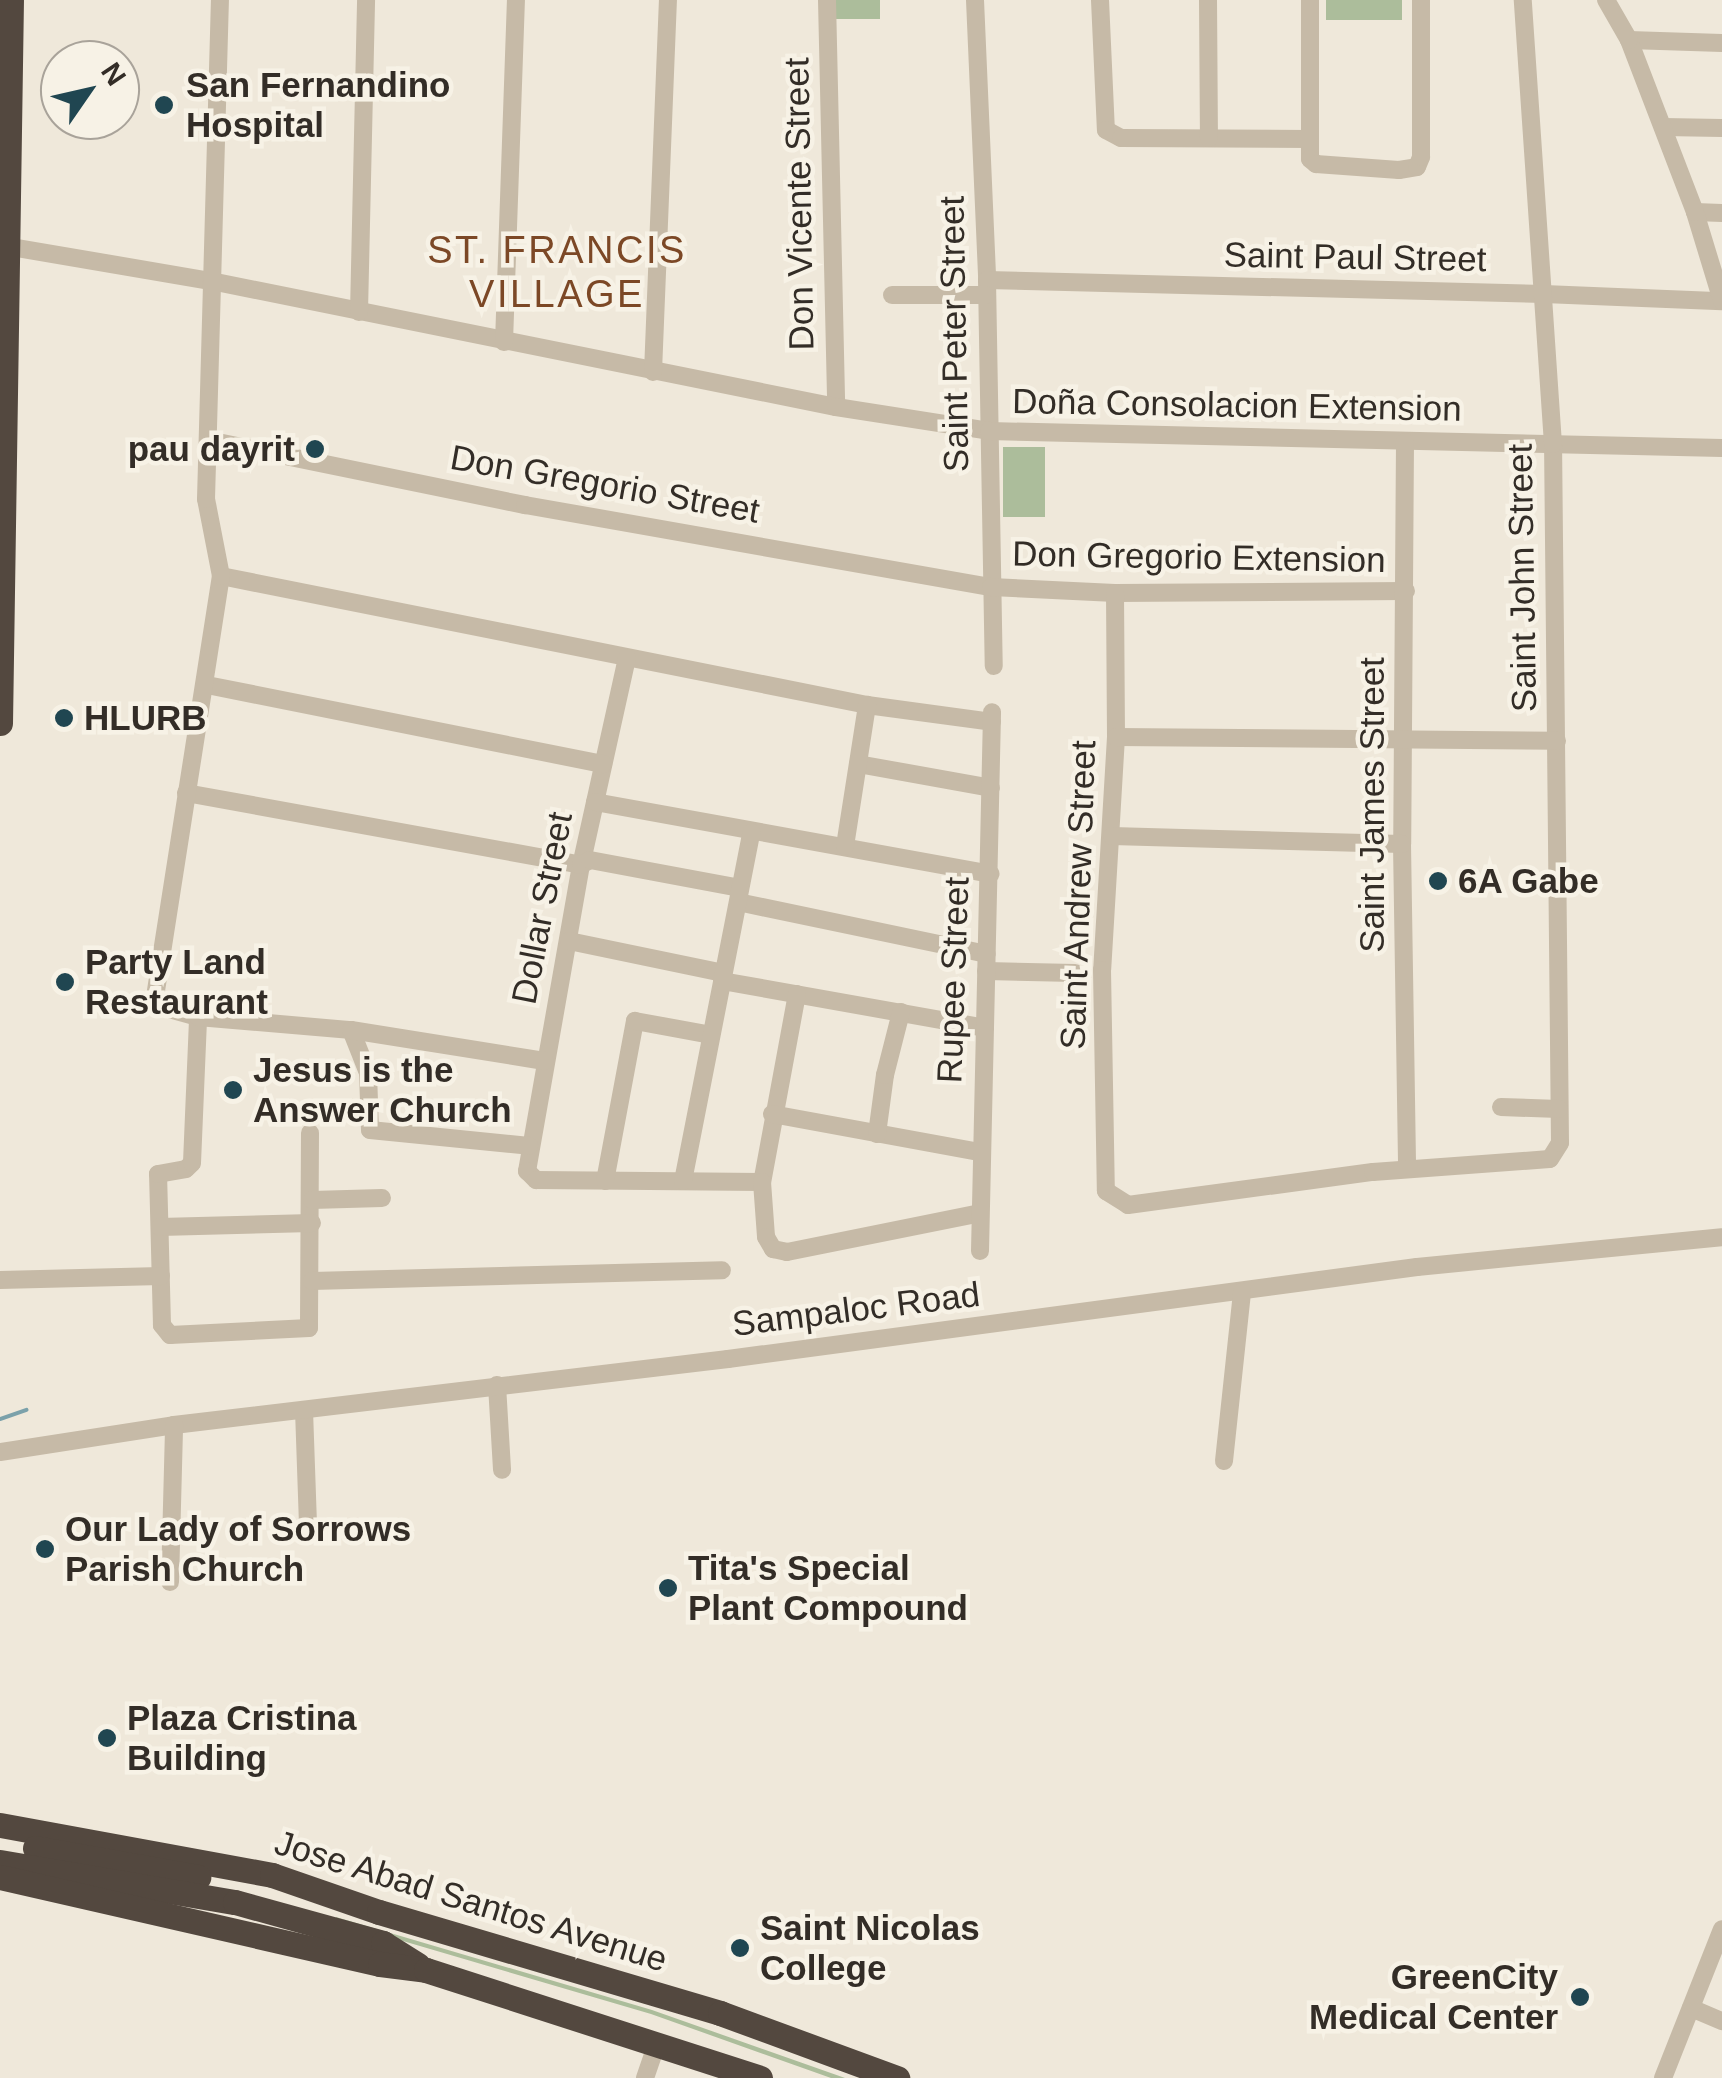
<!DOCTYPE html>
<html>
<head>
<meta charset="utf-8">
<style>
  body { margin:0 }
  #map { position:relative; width:1722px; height:2078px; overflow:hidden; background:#efe8da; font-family:Helvetica,sans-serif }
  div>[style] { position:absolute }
  .green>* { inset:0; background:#acbd9b; transform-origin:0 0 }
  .stream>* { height:4px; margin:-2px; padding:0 2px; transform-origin:2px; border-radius:2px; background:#7ba1aa }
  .minor>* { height:18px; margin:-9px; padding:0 9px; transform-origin:9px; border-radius:9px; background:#c6baa7 }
  .highway>* { height:25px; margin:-12.5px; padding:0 12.5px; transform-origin:12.5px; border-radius:12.5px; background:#53483f }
  .dots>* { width:28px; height:28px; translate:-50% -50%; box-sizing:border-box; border:5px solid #f7f2e6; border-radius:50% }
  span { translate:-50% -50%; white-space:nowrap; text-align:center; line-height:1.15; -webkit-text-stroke:9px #f7f2e6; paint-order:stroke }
  .poi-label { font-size:35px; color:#332d27; font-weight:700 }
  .left { translate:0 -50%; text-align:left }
  .right { translate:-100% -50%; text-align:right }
  .street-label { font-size:35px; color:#332d27 }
  .neighbourhood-label { font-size:38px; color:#7c4826; letter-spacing:2.5px }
  .north { position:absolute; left:40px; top:40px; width:100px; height:100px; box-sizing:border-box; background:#f7f2e6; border:2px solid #a9a39a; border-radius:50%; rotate:56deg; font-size:28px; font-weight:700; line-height:40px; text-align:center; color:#332d27 }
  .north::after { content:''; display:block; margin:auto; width:35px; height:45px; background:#204651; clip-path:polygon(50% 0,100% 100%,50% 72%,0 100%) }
</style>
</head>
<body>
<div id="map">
  <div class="green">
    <div style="left:830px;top:0;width:50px;height:19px"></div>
    <div style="left:1326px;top:0;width:76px;height:20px"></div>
    <div style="left:1003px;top:447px;width:42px;height:70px"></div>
    <div style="clip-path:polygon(336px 1917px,652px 2010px,845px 2078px,831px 2078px,651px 2014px,335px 1921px)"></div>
  </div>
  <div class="stream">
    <div style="left:0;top:1419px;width:28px;rotate:-19deg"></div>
  </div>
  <div class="minor">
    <div style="left:827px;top:0;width:407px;rotate:88.7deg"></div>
    <div style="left:975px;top:0;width:280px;rotate:87.5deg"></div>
    <div style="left:987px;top:280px;width:386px;rotate:89deg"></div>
    <div style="left:1100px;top:0;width:130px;rotate:87.4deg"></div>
    <div style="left:1106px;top:130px;width:17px;rotate:28deg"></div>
    <div style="left:1121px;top:138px;width:189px;rotate:0.3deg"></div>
    <div style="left:1208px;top:0;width:138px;rotate:89.6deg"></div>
    <div style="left:1310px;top:0;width:159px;rotate:90deg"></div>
    <div style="left:1310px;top:159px;width:8px;rotate:40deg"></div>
    <div style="left:1316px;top:164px;width:83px;rotate:4.1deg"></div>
    <div style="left:1399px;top:170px;width:18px;rotate:-9deg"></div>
    <div style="left:1417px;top:167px;width:11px;rotate:-68deg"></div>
    <div style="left:1421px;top:157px;width:157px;rotate:-90deg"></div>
    <div style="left:1629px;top:40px;width:93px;rotate:1.8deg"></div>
    <div style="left:1663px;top:127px;width:59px;rotate:1deg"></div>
    <div style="left:1695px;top:212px;width:27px;rotate:2deg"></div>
    <div style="left:0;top:245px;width:214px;rotate:9.7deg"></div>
    <div style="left:211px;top:281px;width:638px;rotate:11.4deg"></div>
    <div style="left:836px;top:407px;width:155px;rotate:8.9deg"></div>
    <div style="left:989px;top:431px;width:733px;rotate:1.33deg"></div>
    <div style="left:987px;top:280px;width:557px;rotate:1.44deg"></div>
    <div style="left:1544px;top:294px;width:178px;rotate:2.3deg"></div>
    <div style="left:1722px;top:301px;width:93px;rotate:-106.9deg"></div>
    <div style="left:1695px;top:212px;width:184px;rotate:-111deg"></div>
    <div style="left:1629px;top:40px;width:46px;rotate:-119.9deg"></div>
    <div style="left:892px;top:295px;width:94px"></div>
    <div style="left:359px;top:312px;width:312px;rotate:-88.7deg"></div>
    <div style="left:504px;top:342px;width:342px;rotate:-88deg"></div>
    <div style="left:653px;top:372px;width:372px;rotate:-87.7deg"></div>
    <div style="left:208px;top:440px;width:324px;rotate:11.6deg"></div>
    <div style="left:525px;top:505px;width:473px;rotate:10deg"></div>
    <div style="left:991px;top:587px;width:124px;rotate:2.8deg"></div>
    <div style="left:1115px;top:593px;width:291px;rotate:-0.4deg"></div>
    <div style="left:1405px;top:442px;width:402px;rotate:90.4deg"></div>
    <div style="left:1402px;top:844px;width:325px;rotate:89.1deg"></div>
    <div style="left:221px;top:576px;width:659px;rotate:11.29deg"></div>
    <div style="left:867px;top:705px;width:126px;rotate:7.7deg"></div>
    <div style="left:1115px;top:593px;width:144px;rotate:89.6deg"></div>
    <div style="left:1116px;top:737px;width:233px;rotate:93.4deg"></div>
    <div style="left:1102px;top:970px;width:221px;rotate:89deg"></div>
    <div style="left:1106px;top:1191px;width:26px;rotate:32deg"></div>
    <div style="left:1128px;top:1205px;width:247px;rotate:-7.7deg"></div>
    <div style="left:1373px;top:1172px;width:177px;rotate:-4.2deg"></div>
    <div style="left:1550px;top:1159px;width:19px;rotate:-58deg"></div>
    <div style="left:1560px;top:1143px;width:699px;rotate:-90.57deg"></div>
    <div style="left:1553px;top:444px;width:445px;rotate:-93.9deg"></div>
    <div style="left:627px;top:658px;width:212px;rotate:102.5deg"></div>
    <div style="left:581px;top:865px;width:311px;rotate:100deg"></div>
    <div style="left:527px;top:1171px;width:13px;rotate:45deg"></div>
    <div style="left:536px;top:1180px;width:226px;rotate:0.5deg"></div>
    <div style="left:207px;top:685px;width:404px;rotate:11.3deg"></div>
    <div style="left:1116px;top:737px;width:441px;rotate:0.5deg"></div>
    <div style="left:858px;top:764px;width:135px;rotate:10.2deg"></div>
    <div style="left:186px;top:793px;width:402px;rotate:10.3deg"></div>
    <div style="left:581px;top:865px;width:10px;rotate:-29deg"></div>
    <div style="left:590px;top:860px;width:152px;rotate:10.6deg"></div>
    <div style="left:595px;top:802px;width:402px;rotate:10.3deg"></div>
    <div style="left:1112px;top:836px;width:290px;rotate:1.6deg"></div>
    <div style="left:845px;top:846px;width:143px;rotate:-81.1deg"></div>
    <div style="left:738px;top:902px;width:254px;rotate:11.8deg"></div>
    <div style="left:569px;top:941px;width:157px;rotate:11.7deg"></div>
    <div style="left:986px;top:971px;width:89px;rotate:1.3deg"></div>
    <div style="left:722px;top:981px;width:267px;rotate:10.1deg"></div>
    <div style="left:797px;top:994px;width:191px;rotate:100.5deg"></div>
    <div style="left:762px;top:1182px;width:55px;rotate:85.8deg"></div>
    <div style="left:766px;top:1237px;width:14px;rotate:60deg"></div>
    <div style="left:773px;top:1249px;width:14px;rotate:12deg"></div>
    <div style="left:787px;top:1252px;width:197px;rotate:-11.4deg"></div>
    <div style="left:198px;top:1017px;width:41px;rotate:-164.6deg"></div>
    <div style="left:158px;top:1006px;width:9px;rotate:-108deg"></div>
    <div style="left:155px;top:997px;width:426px;rotate:-81.1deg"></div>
    <div style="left:221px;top:576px;width:78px;rotate:-101deg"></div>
    <div style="left:206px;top:499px;width:499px;rotate:-88.4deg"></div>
    <div style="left:351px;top:1030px;width:46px;rotate:68.4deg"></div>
    <div style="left:368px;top:1073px;width:57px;rotate:88deg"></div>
    <div style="left:370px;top:1130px;width:160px;rotate:5.7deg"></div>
    <div style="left:1501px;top:1107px;width:58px;rotate:2deg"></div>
    <div style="left:772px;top:1114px;width:210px;rotate:10.4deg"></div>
    <div style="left:310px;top:1133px;width:195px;rotate:90.3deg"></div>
    <div style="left:309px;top:1328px;width:139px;rotate:177.1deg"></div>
    <div style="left:170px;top:1335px;width:13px;rotate:-129deg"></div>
    <div style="left:162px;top:1325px;width:151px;rotate:-91.5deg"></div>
    <div style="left:158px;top:1174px;width:28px;rotate:-10deg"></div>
    <div style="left:186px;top:1169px;width:8px;rotate:-45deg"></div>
    <div style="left:192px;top:1163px;width:146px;rotate:-87.6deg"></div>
    <div style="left:198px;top:1017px;width:154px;rotate:4.9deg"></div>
    <div style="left:351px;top:1030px;width:196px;rotate:9.1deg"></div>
    <div style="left:877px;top:1134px;width:60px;rotate:-82.3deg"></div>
    <div style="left:885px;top:1075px;width:65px;rotate:-75.7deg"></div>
    <div style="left:605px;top:1181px;width:163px;rotate:-79.4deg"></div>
    <div style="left:635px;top:1021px;width:77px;rotate:10.4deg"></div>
    <div style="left:683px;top:1181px;width:355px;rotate:-78.9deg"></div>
    <div style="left:312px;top:1200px;width:70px;rotate:-1.6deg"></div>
    <div style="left:160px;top:1227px;width:152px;rotate:-1.5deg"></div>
    <div style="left:980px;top:1251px;width:539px;rotate:-88.72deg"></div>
    <div style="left:0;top:1280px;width:161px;rotate:-1.4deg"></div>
    <div style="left:312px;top:1281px;width:410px;rotate:-1.5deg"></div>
    <div style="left:497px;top:1385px;width:85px;rotate:86.6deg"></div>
    <div style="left:304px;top:1410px;width:115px;rotate:88deg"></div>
    <div style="left:0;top:1452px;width:176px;rotate:-8.8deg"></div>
    <div style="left:174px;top:1425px;width:558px;rotate:-6.79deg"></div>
    <div style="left:728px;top:1359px;width:695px;rotate:-7.61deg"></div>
    <div style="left:1417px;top:1267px;width:306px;rotate:-5.6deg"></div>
    <div style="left:1224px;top:1461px;width:170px;rotate:-83.9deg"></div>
    <div style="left:170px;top:1582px;width:157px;rotate:-88.5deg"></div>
    <div style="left:1691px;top:2008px;width:34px;rotate:23deg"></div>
    <div style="left:645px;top:2078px;width:37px;rotate:-71deg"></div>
    <div style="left:1663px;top:2078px;width:160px;rotate:-68.4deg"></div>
  </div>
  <div class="highway">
    <div style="left:0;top:723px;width:723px;rotate:-89.13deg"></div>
    <div style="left:0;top:1825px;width:277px;rotate:10.4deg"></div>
    <div style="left:272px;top:1875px;width:113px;rotate:19.1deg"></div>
    <div style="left:379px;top:1912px;width:356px;rotate:16.5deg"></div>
    <div style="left:720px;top:2013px;width:189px;rotate:20.2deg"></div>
    <div style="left:35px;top:1848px;width:166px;rotate:10.1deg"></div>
    <div style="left:0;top:1862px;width:238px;rotate:9.7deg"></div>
    <div style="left:235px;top:1902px;width:154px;rotate:15.5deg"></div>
    <div style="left:383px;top:1943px;width:41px;rotate:32.2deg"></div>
    <div style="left:0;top:1877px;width:390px;rotate:12.9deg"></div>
    <div style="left:380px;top:1964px;width:46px;rotate:7.4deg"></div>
    <div style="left:426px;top:1970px;width:351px;rotate:17.9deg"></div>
  </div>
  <div class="dots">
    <div style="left:164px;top:105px;background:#204651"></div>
    <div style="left:315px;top:449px;background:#204651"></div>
    <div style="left:64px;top:718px;background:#204651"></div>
    <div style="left:1438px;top:881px;background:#204651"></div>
    <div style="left:65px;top:982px;background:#204651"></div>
    <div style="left:233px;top:1090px;background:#204651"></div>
    <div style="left:45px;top:1549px;background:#204651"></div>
    <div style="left:668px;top:1588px;background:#204651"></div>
    <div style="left:107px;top:1738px;background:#204651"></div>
    <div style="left:740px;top:1948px;background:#204651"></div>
    <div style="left:1580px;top:1997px;background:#204651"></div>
  </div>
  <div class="poi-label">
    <span class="left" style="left:186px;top:105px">San Fernandino<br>Hospital</span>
    <span class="right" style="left:295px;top:449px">pau dayrit</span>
    <span class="left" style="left:84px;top:718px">HLURB</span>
    <span class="left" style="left:1458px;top:881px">6A Gabe</span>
    <span class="left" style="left:85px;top:982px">Party Land<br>Restaurant</span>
    <span class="left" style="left:253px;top:1090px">Jesus is the<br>Answer Church</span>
    <span class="left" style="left:65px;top:1549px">Our Lady of Sorrows<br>Parish Church</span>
    <span class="left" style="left:688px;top:1588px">Tita's Special<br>Plant Compound</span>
    <span class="left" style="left:127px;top:1738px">Plaza Cristina<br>Building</span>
    <span class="left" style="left:760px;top:1948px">Saint Nicolas<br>College</span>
    <span class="right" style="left:1558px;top:1997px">GreenCity<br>Medical Center</span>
  </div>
  <div class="street-label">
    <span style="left:799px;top:204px;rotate:-91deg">Don Vicente Street</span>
    <span style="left:1355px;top:257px;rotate:1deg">Saint Paul Street</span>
    <span style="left:954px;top:334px;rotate:-91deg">Saint Peter Street</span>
    <span style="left:1237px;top:405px;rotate:1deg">Doña Consolacion Extension</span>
    <span style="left:605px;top:484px;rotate:10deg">Don Gregorio Street</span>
    <span style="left:1199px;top:557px;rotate:1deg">Don Gregorio Extension</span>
    <span style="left:1522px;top:578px;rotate:-91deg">Saint John Street</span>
    <span style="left:1372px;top:805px;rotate:-90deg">Saint James Street</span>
    <span style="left:1078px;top:895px;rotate:-88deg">Saint Andrew Street</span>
    <span style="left:542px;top:908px;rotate:-79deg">Dollar Street</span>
    <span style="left:953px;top:980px;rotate:-88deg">Rupee Street</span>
    <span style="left:856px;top:1309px;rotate:-7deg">Sampaloc Road</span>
    <span style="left:471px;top:1901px;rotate:17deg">Jose Abad Santos Avenue</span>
  </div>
  <div class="neighbourhood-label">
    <span style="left:557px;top:273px">ST. FRANCIS<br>VILLAGE</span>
  </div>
  <div class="north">N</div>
</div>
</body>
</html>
